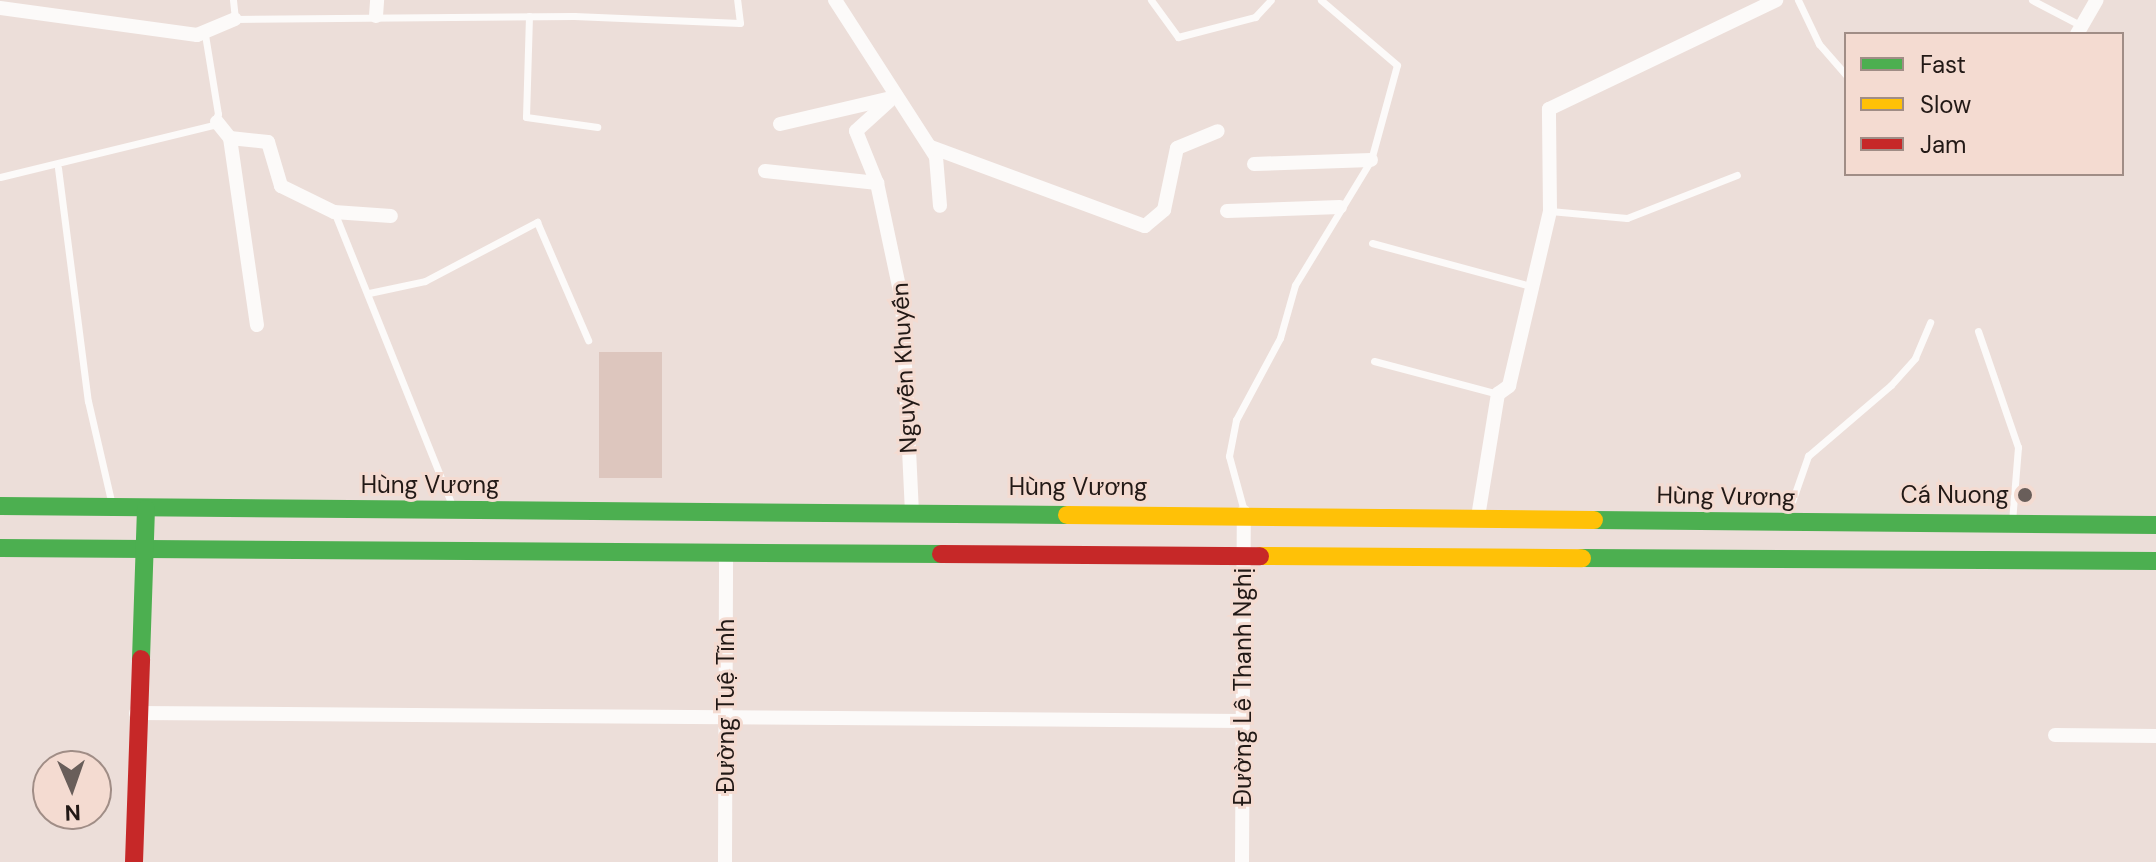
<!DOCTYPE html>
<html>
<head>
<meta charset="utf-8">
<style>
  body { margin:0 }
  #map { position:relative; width:2156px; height:862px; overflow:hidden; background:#ecded9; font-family:"DM Sans",sans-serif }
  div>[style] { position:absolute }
  .building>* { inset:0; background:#ddc6be; transform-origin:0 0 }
  .lane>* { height:7px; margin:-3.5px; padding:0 3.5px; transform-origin:3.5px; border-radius:3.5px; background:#fcfaf9 }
  .street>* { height:14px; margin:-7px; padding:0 7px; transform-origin:7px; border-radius:7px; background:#fcfaf9 }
  .fast>* { height:18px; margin:-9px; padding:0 9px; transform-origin:9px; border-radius:9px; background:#4caf50 }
  .slow>* { height:18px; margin:-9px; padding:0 9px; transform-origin:9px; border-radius:9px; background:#ffc107 }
  .jam>* { height:18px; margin:-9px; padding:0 9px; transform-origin:9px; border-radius:9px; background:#c62828 }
  .dots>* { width:22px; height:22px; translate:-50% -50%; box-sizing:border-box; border:4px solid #f4dbd1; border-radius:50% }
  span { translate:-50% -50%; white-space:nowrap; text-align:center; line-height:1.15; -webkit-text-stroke:6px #f4dbd1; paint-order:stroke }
  .street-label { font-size:24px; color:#221916 }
  .poi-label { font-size:24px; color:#221916 }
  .right { translate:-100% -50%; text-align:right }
  .legend { position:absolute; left:1844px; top:32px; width:280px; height:144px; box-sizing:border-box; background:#f4dbd1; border:2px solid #a08d86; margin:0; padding:10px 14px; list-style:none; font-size:24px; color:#221916 }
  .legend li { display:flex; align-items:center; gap:16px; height:40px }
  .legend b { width:40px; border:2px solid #a08d86 }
  .north { position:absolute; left:32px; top:750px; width:80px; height:80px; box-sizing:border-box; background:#f4dbd1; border:2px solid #a08d86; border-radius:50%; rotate:178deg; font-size:22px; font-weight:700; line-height:32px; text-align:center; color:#221916 }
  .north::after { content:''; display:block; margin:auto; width:28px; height:36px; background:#695e5a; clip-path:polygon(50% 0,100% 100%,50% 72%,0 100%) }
</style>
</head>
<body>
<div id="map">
  <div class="building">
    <div style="left:599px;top:352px;width:63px;height:126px"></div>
  </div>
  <div class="lane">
    <div style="left:233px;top:0;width:19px;rotate:84deg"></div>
    <div style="left:235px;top:19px;width:339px;rotate:-0.5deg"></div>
    <div style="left:574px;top:16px;width:166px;rotate:2.4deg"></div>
    <div style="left:740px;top:23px;width:23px;rotate:-97deg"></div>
    <div style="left:1151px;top:0;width:46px;rotate:53.9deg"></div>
    <div style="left:1178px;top:37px;width:80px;rotate:-14.6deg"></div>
    <div style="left:1255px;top:17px;width:23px;rotate:-47deg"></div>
    <div style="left:1798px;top:0;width:49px;rotate:64.5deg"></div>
    <div style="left:1819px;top:44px;width:41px;rotate:48.9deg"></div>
    <div style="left:2032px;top:0;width:56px;rotate:27.5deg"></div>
    <div style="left:529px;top:16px;width:101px;rotate:91.7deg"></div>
    <div style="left:526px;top:117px;width:72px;rotate:8deg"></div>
    <div style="left:58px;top:168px;width:235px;rotate:82.7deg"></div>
    <div style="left:88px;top:401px;width:103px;rotate:77deg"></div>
    <div style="left:0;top:177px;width:219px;rotate:-13.7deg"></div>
    <div style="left:213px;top:125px;width:12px;rotate:-66deg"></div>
    <div style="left:218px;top:114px;width:80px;rotate:-99.3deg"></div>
    <div style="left:1550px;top:211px;width:77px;rotate:5.2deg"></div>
    <div style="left:1627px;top:218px;width:118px;rotate:-21.4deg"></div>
    <div style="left:335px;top:214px;width:316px;rotate:68.1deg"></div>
    <div style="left:1372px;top:243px;width:168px;rotate:15.2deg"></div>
    <div style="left:369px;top:293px;width:57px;rotate:-12.1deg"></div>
    <div style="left:425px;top:281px;width:127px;rotate:-27.8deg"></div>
    <div style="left:537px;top:222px;width:129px;rotate:66.6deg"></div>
    <div style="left:1978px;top:331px;width:123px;rotate:71deg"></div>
    <div style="left:2018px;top:447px;width:74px;rotate:94.6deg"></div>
    <div style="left:1374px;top:361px;width:128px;rotate:14.9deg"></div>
    <div style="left:1244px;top:511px;width:57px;rotate:-105.3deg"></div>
    <div style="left:1229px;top:456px;width:37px;rotate:-79deg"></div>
    <div style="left:1236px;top:420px;width:93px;rotate:-61.8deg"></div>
    <div style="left:1280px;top:338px;width:55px;rotate:-74.2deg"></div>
    <div style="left:1295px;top:285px;width:146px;rotate:-58.7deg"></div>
    <div style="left:1371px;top:160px;width:98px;rotate:-74.7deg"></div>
    <div style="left:1397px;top:65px;width:100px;rotate:-139.5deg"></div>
    <div style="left:1787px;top:516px;width:64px;rotate:-70.7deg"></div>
    <div style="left:1808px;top:456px;width:109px;rotate:-40.5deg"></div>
    <div style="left:1891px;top:385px;width:36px;rotate:-48deg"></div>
    <div style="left:1915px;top:358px;width:39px;rotate:-67deg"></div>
  </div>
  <div class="street">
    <div style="left:835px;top:0;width:187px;rotate:57.2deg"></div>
    <div style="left:936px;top:157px;width:49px;rotate:85.3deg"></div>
    <div style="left:0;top:8px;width:199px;rotate:7.8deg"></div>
    <div style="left:197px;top:35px;width:41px;rotate:-22.8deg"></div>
    <div style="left:376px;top:16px;width:16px;rotate:-86deg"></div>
    <div style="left:2077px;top:34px;width:39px;rotate:-60deg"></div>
    <div style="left:217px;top:122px;width:21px;rotate:51deg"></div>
    <div style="left:230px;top:138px;width:38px;rotate:6deg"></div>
    <div style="left:268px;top:142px;width:46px;rotate:73.5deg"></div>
    <div style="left:281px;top:186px;width:59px;rotate:26.1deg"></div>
    <div style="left:334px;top:212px;width:57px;rotate:4deg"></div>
    <div style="left:780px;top:124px;width:115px;rotate:-13.1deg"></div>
    <div style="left:230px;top:138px;width:189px;rotate:81.8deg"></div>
    <div style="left:931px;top:147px;width:228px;rotate:20.3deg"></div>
    <div style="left:1145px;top:226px;width:25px;rotate:-40deg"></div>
    <div style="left:1164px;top:210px;width:63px;rotate:-78.2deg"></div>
    <div style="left:1177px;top:148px;width:44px;rotate:-22.5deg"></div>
    <div style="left:1254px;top:164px;width:117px;rotate:-2deg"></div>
    <div style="left:765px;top:171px;width:113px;rotate:6.1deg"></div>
    <div style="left:877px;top:183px;width:121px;rotate:78deg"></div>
    <div style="left:902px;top:301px;width:210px;rotate:87.3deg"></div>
    <div style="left:877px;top:183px;width:56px;rotate:-112deg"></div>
    <div style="left:856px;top:131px;width:45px;rotate:-42.3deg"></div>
    <div style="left:1227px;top:211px;width:113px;rotate:-2deg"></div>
    <div style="left:1478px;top:517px;width:125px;rotate:-80.8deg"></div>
    <div style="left:1498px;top:394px;width:14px;rotate:-36deg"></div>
    <div style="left:1509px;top:386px;width:180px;rotate:-76.8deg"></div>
    <div style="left:1550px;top:211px;width:102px;rotate:-90.6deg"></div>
    <div style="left:1549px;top:109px;width:252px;rotate:-25.6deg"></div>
    <div style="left:136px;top:713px;width:1106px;rotate:0.41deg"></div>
    <div style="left:2055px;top:735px;width:101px;rotate:0.6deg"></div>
    <div style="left:725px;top:862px;width:311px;rotate:-89.8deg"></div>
    <div style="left:1242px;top:862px;width:350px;rotate:-89.7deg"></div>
  </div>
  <div class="fast">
    <div style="left:0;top:506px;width:1067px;rotate:0.48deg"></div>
    <div style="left:1594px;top:520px;width:562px;rotate:0.51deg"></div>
    <div style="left:0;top:548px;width:941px;rotate:0.37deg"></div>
    <div style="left:1582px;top:558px;width:574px;rotate:0.3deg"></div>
    <div style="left:141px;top:659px;width:150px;rotate:-88.1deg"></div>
  </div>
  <div class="slow">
    <div style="left:1067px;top:515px;width:527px;rotate:0.54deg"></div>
    <div style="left:1260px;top:556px;width:322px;rotate:0.4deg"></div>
  </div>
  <div class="jam">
    <div style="left:941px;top:554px;width:319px;rotate:0.4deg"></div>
    <div style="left:134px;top:862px;width:203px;rotate:-88deg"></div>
  </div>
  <div class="dots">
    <div style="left:2025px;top:495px;background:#695e5a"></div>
  </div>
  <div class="street-label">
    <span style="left:904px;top:368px;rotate:-93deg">Nguyễn Khuyến</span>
    <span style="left:430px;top:485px">Hùng Vương</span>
    <span style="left:1078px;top:487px">Hùng Vương</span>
    <span style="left:1726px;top:496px;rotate:1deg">Hùng Vương</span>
    <span style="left:1243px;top:687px;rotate:-90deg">Đường Lê Thanh Nghị</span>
    <span style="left:726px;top:706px;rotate:-90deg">Đường Tuệ Tĩnh</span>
  </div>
  <div class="poi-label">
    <span class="right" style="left:2009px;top:495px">Cá Nuong</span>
  </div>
  <ul class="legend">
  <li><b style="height:10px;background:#4caf50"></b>Fast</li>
  <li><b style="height:10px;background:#ffc107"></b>Slow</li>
  <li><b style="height:10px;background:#c62828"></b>Jam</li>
  </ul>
  <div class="north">N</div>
</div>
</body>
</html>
